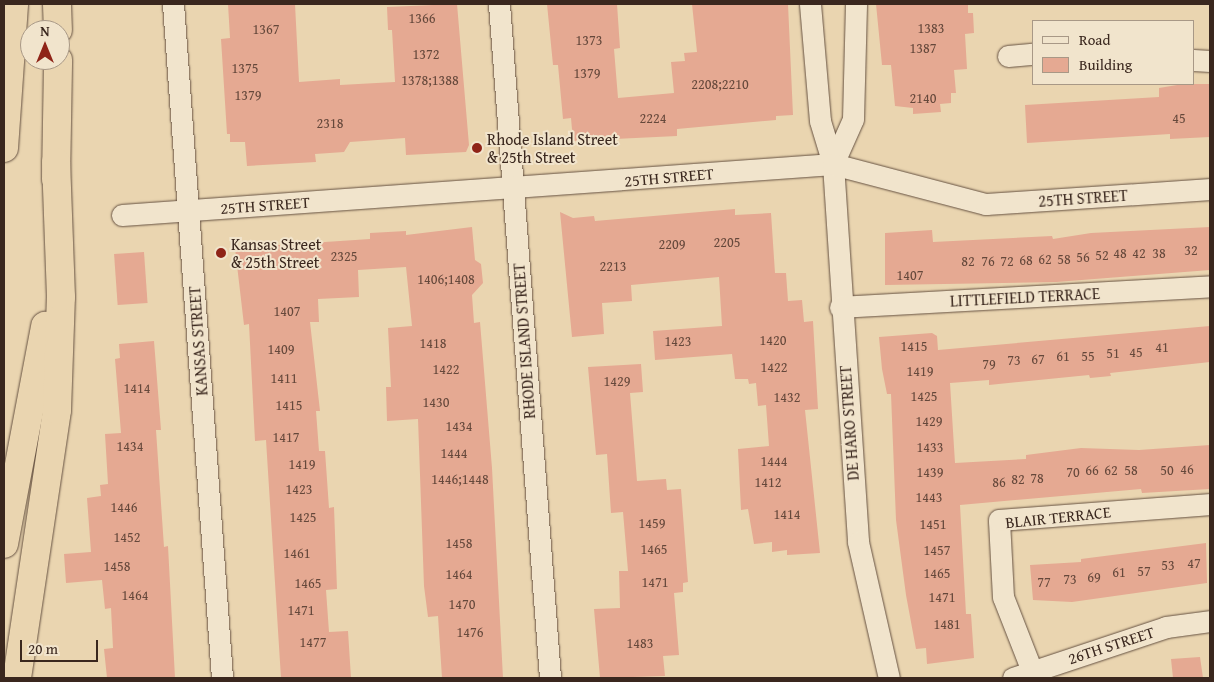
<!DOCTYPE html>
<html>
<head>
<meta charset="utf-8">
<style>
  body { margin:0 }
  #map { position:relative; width:1214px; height:682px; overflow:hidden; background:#ead5b0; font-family:"Gentium Book Plus",serif }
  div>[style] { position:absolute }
  .building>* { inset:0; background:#e5a992; transform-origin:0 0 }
  .roads { filter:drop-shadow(0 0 1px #665242) drop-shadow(0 0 1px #665242) }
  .street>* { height:21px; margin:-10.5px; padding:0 10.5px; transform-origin:10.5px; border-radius:10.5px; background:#f1e4cc }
  .highway>* { height:28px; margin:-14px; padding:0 14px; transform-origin:14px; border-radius:14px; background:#ead5b0 }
  .dots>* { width:14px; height:14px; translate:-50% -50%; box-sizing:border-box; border:2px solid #f1e4cc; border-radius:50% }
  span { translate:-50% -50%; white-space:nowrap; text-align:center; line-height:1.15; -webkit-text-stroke:4px #f1e4cc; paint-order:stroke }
  .number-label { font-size:14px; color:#65483b }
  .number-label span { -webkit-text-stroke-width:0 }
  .poi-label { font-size:16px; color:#3a271e }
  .left { translate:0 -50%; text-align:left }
  .street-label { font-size:16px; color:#3a271e }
  .frame { position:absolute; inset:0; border:5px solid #3a271e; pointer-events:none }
  .legend { position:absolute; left:1032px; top:20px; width:162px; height:65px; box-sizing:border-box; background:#f1e4cc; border:1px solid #a89886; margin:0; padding:6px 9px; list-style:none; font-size:15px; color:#3a271e }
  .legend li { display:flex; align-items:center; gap:10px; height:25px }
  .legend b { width:25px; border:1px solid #a89886 }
  .north { position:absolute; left:20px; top:20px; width:50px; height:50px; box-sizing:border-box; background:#f1e4cc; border:1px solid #a89886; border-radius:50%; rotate:0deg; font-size:14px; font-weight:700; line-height:20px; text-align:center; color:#3a271e }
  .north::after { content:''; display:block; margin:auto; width:18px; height:22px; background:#8f2418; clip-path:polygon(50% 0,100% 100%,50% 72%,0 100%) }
  .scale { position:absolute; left:20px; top:640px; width:78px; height:22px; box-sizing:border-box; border:2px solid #3a271e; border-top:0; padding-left:6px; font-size:15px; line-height:18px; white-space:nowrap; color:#3a271e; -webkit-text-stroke:4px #f1e4cc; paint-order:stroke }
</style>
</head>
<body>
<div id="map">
  <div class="building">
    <div style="clip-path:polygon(228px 4px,295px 4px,299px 82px,340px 79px,340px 85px,395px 82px,392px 30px,388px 30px,387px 7px,457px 4px,469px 145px,466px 152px,406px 155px,405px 138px,350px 142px,344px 152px,315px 154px,316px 162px,247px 166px,245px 142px,230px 142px,230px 134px,227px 134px,221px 39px,230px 38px)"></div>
    <div style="clip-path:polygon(547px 4px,617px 4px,620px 48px,614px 49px,618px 98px,674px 93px,671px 62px,685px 61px,684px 53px,697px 52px,692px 4px,788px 4px,793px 115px,776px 116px,776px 120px,677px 129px,677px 136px,573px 141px,571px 118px,563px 119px,558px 65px,553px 65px)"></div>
    <div style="clip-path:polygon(876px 4px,968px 4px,968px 13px,973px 13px,974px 33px,965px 34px,967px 69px,954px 70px,956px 93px,951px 93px,951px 103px,940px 104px,941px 112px,913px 114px,913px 108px,895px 106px,891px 65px,882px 65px)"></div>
    <div style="clip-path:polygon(1183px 84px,1210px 84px,1210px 137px,1170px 139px,1170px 134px,1027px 143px,1025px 105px,1159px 97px,1159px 88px)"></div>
    <div style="clip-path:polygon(735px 209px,735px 215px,771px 213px,775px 273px,786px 273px,788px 301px,802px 300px,804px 322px,813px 321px,818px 409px,805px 410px,820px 553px,787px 555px,787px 550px,772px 552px,772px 542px,754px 544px,748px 509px,741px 510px,738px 449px,769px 446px,766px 405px,758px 406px,756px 383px,749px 384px,748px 379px,735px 379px,732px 354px,655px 360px,653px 331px,722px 326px,719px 277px,631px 285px,632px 301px,602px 303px,604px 334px,572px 337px,560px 212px,573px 218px,594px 216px,595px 221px)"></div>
    <div style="clip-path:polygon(472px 227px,475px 260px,481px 264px,483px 283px,472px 295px,474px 323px,480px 322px,492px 468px,503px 678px,442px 678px,438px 616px,428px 617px,424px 586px,418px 419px,387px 421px,386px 387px,391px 387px,388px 328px,412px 326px,406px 267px,358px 270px,359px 297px,318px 299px,319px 322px,310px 322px,320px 411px,316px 411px,319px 451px,325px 451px,329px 508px,334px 507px,337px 589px,326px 590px,329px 632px,348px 631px,351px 678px,281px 678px,266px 440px,255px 441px,249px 324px,244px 325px,235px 248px,370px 239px,370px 233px,406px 231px,406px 235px)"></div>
    <div style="clip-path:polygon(1210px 227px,1210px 270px,1056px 282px,885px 285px,885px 233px,932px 230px,933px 242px,1052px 236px,1053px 239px,1091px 233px)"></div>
    <div style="left:144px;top:252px;width:51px;height:30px;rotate:86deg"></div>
    <div style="clip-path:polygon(1210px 326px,1210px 362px,1110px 373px,1111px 376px,1090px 378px,1089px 375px,989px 385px,989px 380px,950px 383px,955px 463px,1026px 459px,1026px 455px,1081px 448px,1139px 450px,1210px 445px,1210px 489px,1142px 493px,1141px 489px,960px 505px,966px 614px,971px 614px,974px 658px,927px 664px,926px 648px,916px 649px,906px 595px,896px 520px,891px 394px,887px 394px,882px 369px,879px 337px,932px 333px,937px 336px,938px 350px)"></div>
    <div style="clip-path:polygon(154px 341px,161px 430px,156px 430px,160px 489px,164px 547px,168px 546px,175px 678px,107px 678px,104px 649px,113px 648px,111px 608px,105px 609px,102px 580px,66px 583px,64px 554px,91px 552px,87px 498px,101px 496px,100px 485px,108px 484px,105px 434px,121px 433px,115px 359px,120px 358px,119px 344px)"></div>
    <div style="clip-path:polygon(641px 364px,643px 392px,630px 393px,637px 481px,666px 479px,667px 490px,681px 489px,688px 582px,683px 583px,683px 592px,674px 593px,679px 655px,663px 656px,665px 676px,600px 678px,594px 609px,620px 608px,619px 571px,628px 571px,623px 512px,611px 513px,607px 454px,596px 455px,588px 367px)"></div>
    <div style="clip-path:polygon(1206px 543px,1207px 583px,1072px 602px,1033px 600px,1030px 565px,1081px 562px,1081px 559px)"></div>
    <div style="clip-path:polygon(1200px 657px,1203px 678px,1173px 678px,1171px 659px)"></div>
  </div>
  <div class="roads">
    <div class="street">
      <div style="left:173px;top:4px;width:676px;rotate:85.84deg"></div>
      <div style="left:499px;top:4px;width:676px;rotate:85.67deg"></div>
      <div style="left:810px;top:4px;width:117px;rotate:85.1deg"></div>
      <div style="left:820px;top:121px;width:45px;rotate:73.2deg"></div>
      <div style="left:833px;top:164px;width:379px;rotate:86.2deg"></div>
      <div style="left:858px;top:542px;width:139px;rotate:77.2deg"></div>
      <div style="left:1008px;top:56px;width:25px;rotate:-5deg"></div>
      <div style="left:1193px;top:60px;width:17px;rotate:3deg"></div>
      <div style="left:833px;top:164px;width:49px;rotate:-66deg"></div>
      <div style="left:853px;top:119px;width:115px;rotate:-88.5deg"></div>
      <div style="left:122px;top:215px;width:713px;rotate:-4.1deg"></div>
      <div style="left:833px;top:164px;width:158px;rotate:14.7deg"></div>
      <div style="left:986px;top:204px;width:225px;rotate:-3.8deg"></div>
      <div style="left:840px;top:307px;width:371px;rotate:-3.2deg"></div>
      <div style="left:1032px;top:671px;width:79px;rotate:-111.4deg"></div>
      <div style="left:1003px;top:597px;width:77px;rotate:-93deg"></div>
      <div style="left:999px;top:520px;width:212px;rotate:-4.3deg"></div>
      <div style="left:1013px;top:678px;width:161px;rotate:-18.4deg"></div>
      <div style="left:1166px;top:627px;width:44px;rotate:-7.8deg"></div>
    </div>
    <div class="highway">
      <div style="left:57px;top:4px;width:26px;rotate:88deg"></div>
      <div style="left:4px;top:148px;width:144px;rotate:-86deg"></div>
      <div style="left:56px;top:179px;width:119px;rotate:-89deg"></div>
      <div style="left:4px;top:544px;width:222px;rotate:-79.3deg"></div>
      <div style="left:17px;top:678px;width:271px;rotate:-81.5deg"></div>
      <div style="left:57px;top:410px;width:113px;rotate:-88deg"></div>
      <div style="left:61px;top:297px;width:135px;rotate:-92.1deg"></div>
    </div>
  </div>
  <div class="dots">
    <div style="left:477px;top:148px;background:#8f2418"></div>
    <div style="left:221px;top:253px;background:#8f2418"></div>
  </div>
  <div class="number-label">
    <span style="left:422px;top:18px">1366</span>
    <span style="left:931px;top:28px">1383</span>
    <span style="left:266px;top:29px">1367</span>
    <span style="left:589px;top:40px">1373</span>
    <span style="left:923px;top:48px">1387</span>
    <span style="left:426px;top:54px">1372</span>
    <span style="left:245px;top:68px">1375</span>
    <span style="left:587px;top:73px">1379</span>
    <span style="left:430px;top:80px">1378;1388</span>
    <span style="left:720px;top:84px">2208;2210</span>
    <span style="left:248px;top:95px">1379</span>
    <span style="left:923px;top:98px">2140</span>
    <span style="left:653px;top:118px">2224</span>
    <span style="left:1179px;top:118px">45</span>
    <span style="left:330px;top:123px">2318</span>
    <span style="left:727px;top:242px">2205</span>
    <span style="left:672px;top:244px">2209</span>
    <span style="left:1191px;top:250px">32</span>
    <span style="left:1120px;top:253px">48</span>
    <span style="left:1139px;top:253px">42</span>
    <span style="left:1159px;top:253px">38</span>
    <span style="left:1102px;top:255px">52</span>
    <span style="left:344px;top:256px">2325</span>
    <span style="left:1083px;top:257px">56</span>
    <span style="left:1045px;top:259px">62</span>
    <span style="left:1064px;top:259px">58</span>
    <span style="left:1026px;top:260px">68</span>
    <span style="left:968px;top:261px">82</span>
    <span style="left:988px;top:261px">76</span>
    <span style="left:1007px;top:261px">72</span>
    <span style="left:613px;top:266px">2213</span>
    <span style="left:910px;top:275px">1407</span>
    <span style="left:446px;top:279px">1406;1408</span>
    <span style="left:287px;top:311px">1407</span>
    <span style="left:773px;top:340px">1420</span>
    <span style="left:678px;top:341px">1423</span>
    <span style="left:433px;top:343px">1418</span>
    <span style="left:914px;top:346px">1415</span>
    <span style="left:1162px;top:347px">41</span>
    <span style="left:281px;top:349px">1409</span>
    <span style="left:1136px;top:352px">45</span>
    <span style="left:1113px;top:353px">51</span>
    <span style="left:1063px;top:356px">61</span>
    <span style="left:1088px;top:356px">55</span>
    <span style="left:1038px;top:359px">67</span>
    <span style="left:1014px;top:360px">73</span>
    <span style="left:989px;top:364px">79</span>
    <span style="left:774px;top:367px">1422</span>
    <span style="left:446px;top:369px">1422</span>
    <span style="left:920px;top:371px">1419</span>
    <span style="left:284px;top:378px">1411</span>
    <span style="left:617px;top:381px">1429</span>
    <span style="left:137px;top:388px">1414</span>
    <span style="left:924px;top:396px">1425</span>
    <span style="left:787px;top:397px">1432</span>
    <span style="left:436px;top:402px">1430</span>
    <span style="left:289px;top:405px">1415</span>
    <span style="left:929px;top:421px">1429</span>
    <span style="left:459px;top:426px">1434</span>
    <span style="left:286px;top:437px">1417</span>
    <span style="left:130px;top:446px">1434</span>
    <span style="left:930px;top:447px">1433</span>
    <span style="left:454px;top:453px">1444</span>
    <span style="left:774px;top:461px">1444</span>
    <span style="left:302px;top:464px">1419</span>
    <span style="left:1187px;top:469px">46</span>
    <span style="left:1092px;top:470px">66</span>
    <span style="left:1111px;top:470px">62</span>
    <span style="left:1131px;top:470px">58</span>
    <span style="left:1167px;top:470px">50</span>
    <span style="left:930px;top:472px">1439</span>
    <span style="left:1073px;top:472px">70</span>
    <span style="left:1037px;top:478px">78</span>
    <span style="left:460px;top:479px">1446;1448</span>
    <span style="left:1018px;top:479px">82</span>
    <span style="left:768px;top:482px">1412</span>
    <span style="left:999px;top:482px">86</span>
    <span style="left:299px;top:489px">1423</span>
    <span style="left:929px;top:497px">1443</span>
    <span style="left:124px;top:507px">1446</span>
    <span style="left:787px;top:514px">1414</span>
    <span style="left:303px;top:517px">1425</span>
    <span style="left:652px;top:523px">1459</span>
    <span style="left:933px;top:524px">1451</span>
    <span style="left:127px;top:537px">1452</span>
    <span style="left:459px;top:543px">1458</span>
    <span style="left:654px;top:549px">1465</span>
    <span style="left:937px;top:550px">1457</span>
    <span style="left:297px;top:553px">1461</span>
    <span style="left:1194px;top:563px">47</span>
    <span style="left:1168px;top:565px">53</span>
    <span style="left:117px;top:566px">1458</span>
    <span style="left:1144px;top:571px">57</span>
    <span style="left:1119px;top:572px">61</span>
    <span style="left:937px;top:573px">1465</span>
    <span style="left:459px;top:574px">1464</span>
    <span style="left:1094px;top:577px">69</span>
    <span style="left:1070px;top:579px">73</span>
    <span style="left:655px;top:582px">1471</span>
    <span style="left:1044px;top:582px">77</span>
    <span style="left:308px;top:583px">1465</span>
    <span style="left:135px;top:595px">1464</span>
    <span style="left:942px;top:597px">1471</span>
    <span style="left:462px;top:604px">1470</span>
    <span style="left:301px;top:610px">1471</span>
    <span style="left:947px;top:624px">1481</span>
    <span style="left:470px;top:632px">1476</span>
    <span style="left:313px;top:642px">1477</span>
    <span style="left:640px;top:643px">1483</span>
  </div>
  <div class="poi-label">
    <span class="left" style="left:487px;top:148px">Rhode Island Street<br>&amp; 25th Street</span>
    <span class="left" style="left:231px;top:253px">Kansas Street<br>&amp; 25th Street</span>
  </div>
  <div class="street-label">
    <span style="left:669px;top:177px;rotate:-5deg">25TH STREET</span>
    <span style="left:1083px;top:198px;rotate:-4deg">25TH STREET</span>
    <span style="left:265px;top:205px;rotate:-4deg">25TH STREET</span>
    <span style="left:1025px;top:297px;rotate:-3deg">LITTLEFIELD TERRACE</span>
    <span style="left:198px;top:341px;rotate:-94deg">KANSAS STREET</span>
    <span style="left:524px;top:341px;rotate:-94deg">RHODE ISLAND STREET</span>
    <span style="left:849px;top:423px;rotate:-94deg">DE HARO STREET</span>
    <span style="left:1058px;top:517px;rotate:-6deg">BLAIR TERRACE</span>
    <span style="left:1111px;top:645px;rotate:-18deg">26TH STREET</span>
  </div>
  <div class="frame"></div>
  <ul class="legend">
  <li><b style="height:6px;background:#f1e4cc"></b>Road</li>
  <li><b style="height:14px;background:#e5a992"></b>Building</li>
  </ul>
  <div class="north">N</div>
  <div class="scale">20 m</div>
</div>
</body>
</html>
